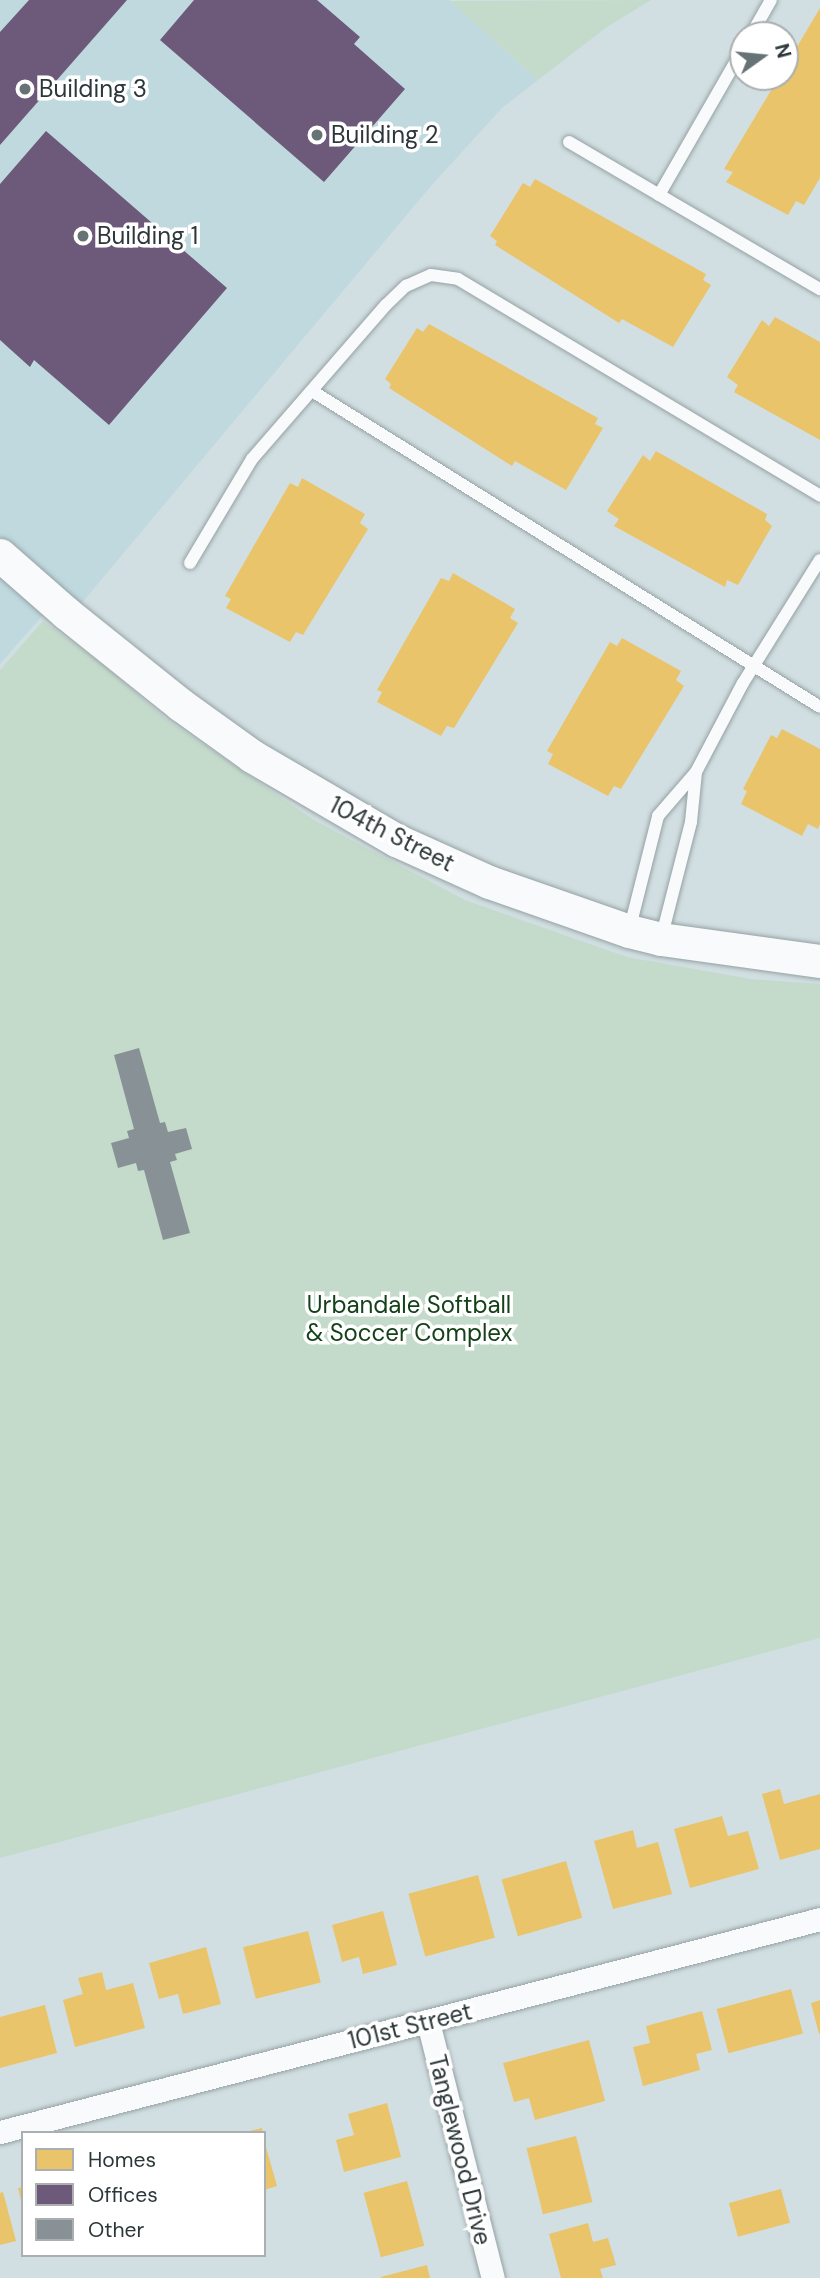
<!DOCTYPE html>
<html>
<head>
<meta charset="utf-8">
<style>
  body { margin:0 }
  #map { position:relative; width:820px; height:2278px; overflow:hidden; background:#d1dfe2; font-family:"DM Sans",sans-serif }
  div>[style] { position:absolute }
  .built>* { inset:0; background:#bfd9df }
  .green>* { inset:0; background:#c4dbcc }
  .homes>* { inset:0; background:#e9c46a; transform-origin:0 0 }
  .offices>* { inset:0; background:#6d597a }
  .building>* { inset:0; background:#889196 }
  .roads { filter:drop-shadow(0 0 2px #96a1a3) drop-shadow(0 0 2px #96a1a3) }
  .lane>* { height:12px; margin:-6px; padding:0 6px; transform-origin:6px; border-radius:6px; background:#f8fafb }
  .street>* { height:23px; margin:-11.5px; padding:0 11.5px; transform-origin:11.5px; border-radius:11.5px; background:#f8fafb }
  .secondary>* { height:33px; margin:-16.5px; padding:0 16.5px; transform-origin:16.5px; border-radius:16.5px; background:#f8fafb }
  .dots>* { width:19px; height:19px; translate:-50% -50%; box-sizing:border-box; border:4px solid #fff; border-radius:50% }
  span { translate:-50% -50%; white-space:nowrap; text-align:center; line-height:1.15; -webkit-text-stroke:7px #fff; paint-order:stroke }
  .poi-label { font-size:24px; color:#2c3739 }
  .left { translate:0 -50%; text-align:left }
  .street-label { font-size:24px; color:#2c3739 }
  .park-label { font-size:24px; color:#15411a }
  .legend { position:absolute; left:21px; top:2131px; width:245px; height:126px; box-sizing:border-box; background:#fff; border:2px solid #abafb0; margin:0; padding:9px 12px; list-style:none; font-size:21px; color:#2c3739 }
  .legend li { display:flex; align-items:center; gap:14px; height:35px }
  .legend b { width:35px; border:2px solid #abafb0 }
  .north { position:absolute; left:729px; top:21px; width:70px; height:70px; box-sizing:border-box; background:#fff; border:2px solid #abafb0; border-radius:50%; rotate:75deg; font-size:19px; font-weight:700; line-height:28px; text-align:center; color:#2c3739 }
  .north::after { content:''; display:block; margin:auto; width:24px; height:32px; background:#667274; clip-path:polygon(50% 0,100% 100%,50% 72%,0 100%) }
</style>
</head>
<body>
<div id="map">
  <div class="built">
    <div style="clip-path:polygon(0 0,449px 0,538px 80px,502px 108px,430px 187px,70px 617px,26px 578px,43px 615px,0 664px)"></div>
  </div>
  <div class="green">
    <div style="clip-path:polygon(651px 0,607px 27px,538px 80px,450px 1px)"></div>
    <div style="clip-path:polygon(43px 621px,102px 664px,166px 719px,314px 820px,465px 900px,627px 957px,751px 979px,820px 984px,820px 1638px,0 1858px,0 670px)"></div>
  </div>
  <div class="homes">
    <div style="clip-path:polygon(820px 8px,820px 178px,804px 205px,796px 201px,788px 215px,726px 182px,733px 172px,724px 169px,779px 77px,785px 77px,785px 67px)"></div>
    <div style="clip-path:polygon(535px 179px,706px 274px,703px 280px,711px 285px,673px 347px,622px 319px,619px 323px,495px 245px,497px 241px,490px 236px,523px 183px,530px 187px)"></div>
    <div style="clip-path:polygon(775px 317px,820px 342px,820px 440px,734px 392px,738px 385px,727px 377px,762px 320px,769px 326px)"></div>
    <div style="clip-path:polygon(429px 324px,598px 418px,595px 424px,603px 428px,566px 490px,515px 461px,512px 466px,389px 388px,391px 384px,385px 379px,417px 328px,423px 332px)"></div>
    <div style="clip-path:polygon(656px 451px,767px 514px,765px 520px,772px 526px,738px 585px,727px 580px,725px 587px,614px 526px,619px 519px,607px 511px,643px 455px,650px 461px)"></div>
    <div style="clip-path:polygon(302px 478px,365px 514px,360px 523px,368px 529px,303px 635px,296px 632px,290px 642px,226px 608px,231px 599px,225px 596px,290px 483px,298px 487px)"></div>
    <div style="clip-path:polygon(453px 573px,515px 609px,510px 618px,518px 623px,454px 728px,447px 726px,441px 736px,377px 702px,382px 692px,377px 690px,441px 578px,449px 581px)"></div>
    <div style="clip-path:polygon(622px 638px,681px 671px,676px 680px,684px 686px,621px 789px,614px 786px,608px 796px,548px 764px,553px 754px,547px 751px,610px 642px,617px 646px)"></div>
    <div style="clip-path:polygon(782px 729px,820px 749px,820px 824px,818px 829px,808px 824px,802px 836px,741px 804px,747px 791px,743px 789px,771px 735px,777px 738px)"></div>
    <div style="clip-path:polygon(780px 1789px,784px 1804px,820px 1794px,820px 1849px,780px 1860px,762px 1794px)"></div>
    <div style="clip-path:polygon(722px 1816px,728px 1836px,748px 1831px,759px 1869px,690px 1888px,674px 1829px)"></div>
    <div style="clip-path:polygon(633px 1830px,637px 1848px,658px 1842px,672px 1894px,613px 1909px,594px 1841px)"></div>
    <div style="left:566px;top:1861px;width:59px;height:67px;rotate:74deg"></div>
    <div style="left:478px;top:1875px;width:65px;height:72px;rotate:75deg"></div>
    <div style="clip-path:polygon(383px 1911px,397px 1965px,363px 1974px,359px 1957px,342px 1962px,332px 1925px)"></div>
    <div style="left:308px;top:1931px;width:53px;height:67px;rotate:76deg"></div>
    <div style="clip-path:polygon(206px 1947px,221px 2004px,183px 2014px,178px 1994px,159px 1999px,149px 1963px)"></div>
    <div style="clip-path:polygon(102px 1972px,106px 1990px,133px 1983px,145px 2028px,75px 2047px,63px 2000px,83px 1994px,78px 1978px)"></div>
    <div style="left:791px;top:1989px;width:46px;height:77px;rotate:75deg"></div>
    <div style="clip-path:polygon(820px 2000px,820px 2034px,819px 2034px,811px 2003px)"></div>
    <div style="clip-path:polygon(45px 2005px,57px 2053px,0 2068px,0 2017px)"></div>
    <div style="clip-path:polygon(702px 2011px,712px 2050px,696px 2054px,700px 2070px,643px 2086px,633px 2047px,650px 2043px,646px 2026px)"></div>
    <div style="clip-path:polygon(589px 2040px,605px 2101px,535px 2120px,529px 2098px,514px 2102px,503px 2063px)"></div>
    <div style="clip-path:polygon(387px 2103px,401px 2157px,344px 2172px,336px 2140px,354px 2135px,348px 2114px)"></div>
    <div style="clip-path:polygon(262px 2128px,263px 2133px,246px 2133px,245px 2132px)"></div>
    <div style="left:576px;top:2136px;width:68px;height:51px;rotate:76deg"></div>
    <div style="clip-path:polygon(264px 2140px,277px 2186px,264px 2190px)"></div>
    <div style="left:407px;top:2181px;width:67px;height:45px;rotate:75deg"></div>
    <div style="clip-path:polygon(23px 2187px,23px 2205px,22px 2205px,18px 2188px)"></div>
    <div style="left:781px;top:2189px;width:35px;height:54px;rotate:75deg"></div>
    <div style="clip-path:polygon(3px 2192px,16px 2241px,0 2245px,0 2193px)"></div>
    <div style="clip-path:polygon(588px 2223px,593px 2242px,608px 2238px,616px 2265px,600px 2269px,603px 2278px,561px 2278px,549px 2234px)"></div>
    <div style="clip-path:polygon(427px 2265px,430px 2278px,381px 2278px,381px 2277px)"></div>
  </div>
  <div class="offices">
    <div style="clip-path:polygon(29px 0,127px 0,0 145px,0 32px)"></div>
    <div style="clip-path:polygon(194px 0,317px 0,360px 37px,354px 44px,405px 89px,324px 182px,160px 40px)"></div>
    <div style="clip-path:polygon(46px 131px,227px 288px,109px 425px,34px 360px,30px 367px,0 340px,0 184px)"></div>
  </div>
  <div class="building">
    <div style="clip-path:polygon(139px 1048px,160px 1123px,165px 1122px,168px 1132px,186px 1128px,192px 1149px,175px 1154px,177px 1160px,170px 1162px,190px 1233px,163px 1240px,144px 1170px,138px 1171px,136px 1163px,118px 1168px,111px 1143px,129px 1138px,127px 1131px,134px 1129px,114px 1055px)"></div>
  </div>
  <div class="roads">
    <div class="lane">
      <div style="left:751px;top:35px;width:40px;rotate:-60.3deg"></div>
      <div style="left:569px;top:142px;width:291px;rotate:30.4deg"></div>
      <div style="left:659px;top:195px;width:168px;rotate:-60.1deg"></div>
      <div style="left:312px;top:391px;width:598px;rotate:31.88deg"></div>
      <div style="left:190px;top:563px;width:121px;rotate:-59.2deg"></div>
      <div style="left:252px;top:459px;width:204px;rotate:-49deg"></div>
      <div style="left:386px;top:305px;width:28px;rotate:-44deg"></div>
      <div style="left:406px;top:286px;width:27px;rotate:-24deg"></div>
      <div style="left:431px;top:275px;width:27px;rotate:8deg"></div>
      <div style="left:458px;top:279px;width:422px;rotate:30.9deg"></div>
      <div style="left:629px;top:931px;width:119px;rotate:-75.8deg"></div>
      <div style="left:658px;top:816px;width:58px;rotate:-49.2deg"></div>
      <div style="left:696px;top:772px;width:101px;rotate:-62.2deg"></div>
      <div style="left:743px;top:683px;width:145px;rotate:-58deg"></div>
      <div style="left:661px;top:939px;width:121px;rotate:-75.6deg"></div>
      <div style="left:691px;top:822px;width:50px;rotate:-84.3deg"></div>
    </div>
    <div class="street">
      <div style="left:428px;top:2022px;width:264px;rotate:75.8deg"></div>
      <div style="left:0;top:2132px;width:847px;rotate:-14.56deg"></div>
    </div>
    <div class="secondary">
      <div style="left:0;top:555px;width:88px;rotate:41.3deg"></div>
      <div style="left:66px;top:613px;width:147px;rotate:38.7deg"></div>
      <div style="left:181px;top:705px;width:87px;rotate:35.7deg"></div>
      <div style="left:252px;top:756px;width:167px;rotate:30.3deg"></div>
      <div style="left:396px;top:840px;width:102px;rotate:24.3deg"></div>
      <div style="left:489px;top:882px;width:148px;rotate:19.3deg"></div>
      <div style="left:629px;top:931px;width:33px;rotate:14deg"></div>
      <div style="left:661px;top:939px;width:161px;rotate:7.9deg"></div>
    </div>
  </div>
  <div class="dots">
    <div style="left:25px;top:89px;background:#667274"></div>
    <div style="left:317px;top:135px;background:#667274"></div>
    <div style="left:83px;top:236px;background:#667274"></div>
  </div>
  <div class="poi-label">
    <span class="left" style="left:39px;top:89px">Building 3</span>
    <span class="left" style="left:331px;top:135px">Building 2</span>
    <span class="left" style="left:97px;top:236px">Building 1</span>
  </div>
  <div class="street-label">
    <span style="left:392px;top:834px;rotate:27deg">104th Street</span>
    <span style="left:410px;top:2026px;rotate:-14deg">101st Street</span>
    <span style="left:460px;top:2150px;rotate:76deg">Tanglewood Drive</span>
  </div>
  <div class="park-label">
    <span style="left:409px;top:1319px">Urbandale Softball<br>&amp; Soccer Complex</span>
  </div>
  <ul class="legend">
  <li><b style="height:19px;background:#e9c46a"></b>Homes</li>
  <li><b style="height:19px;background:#6d597a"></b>Offices</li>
  <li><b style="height:19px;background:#889196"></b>Other</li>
  </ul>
  <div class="north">N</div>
</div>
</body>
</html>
